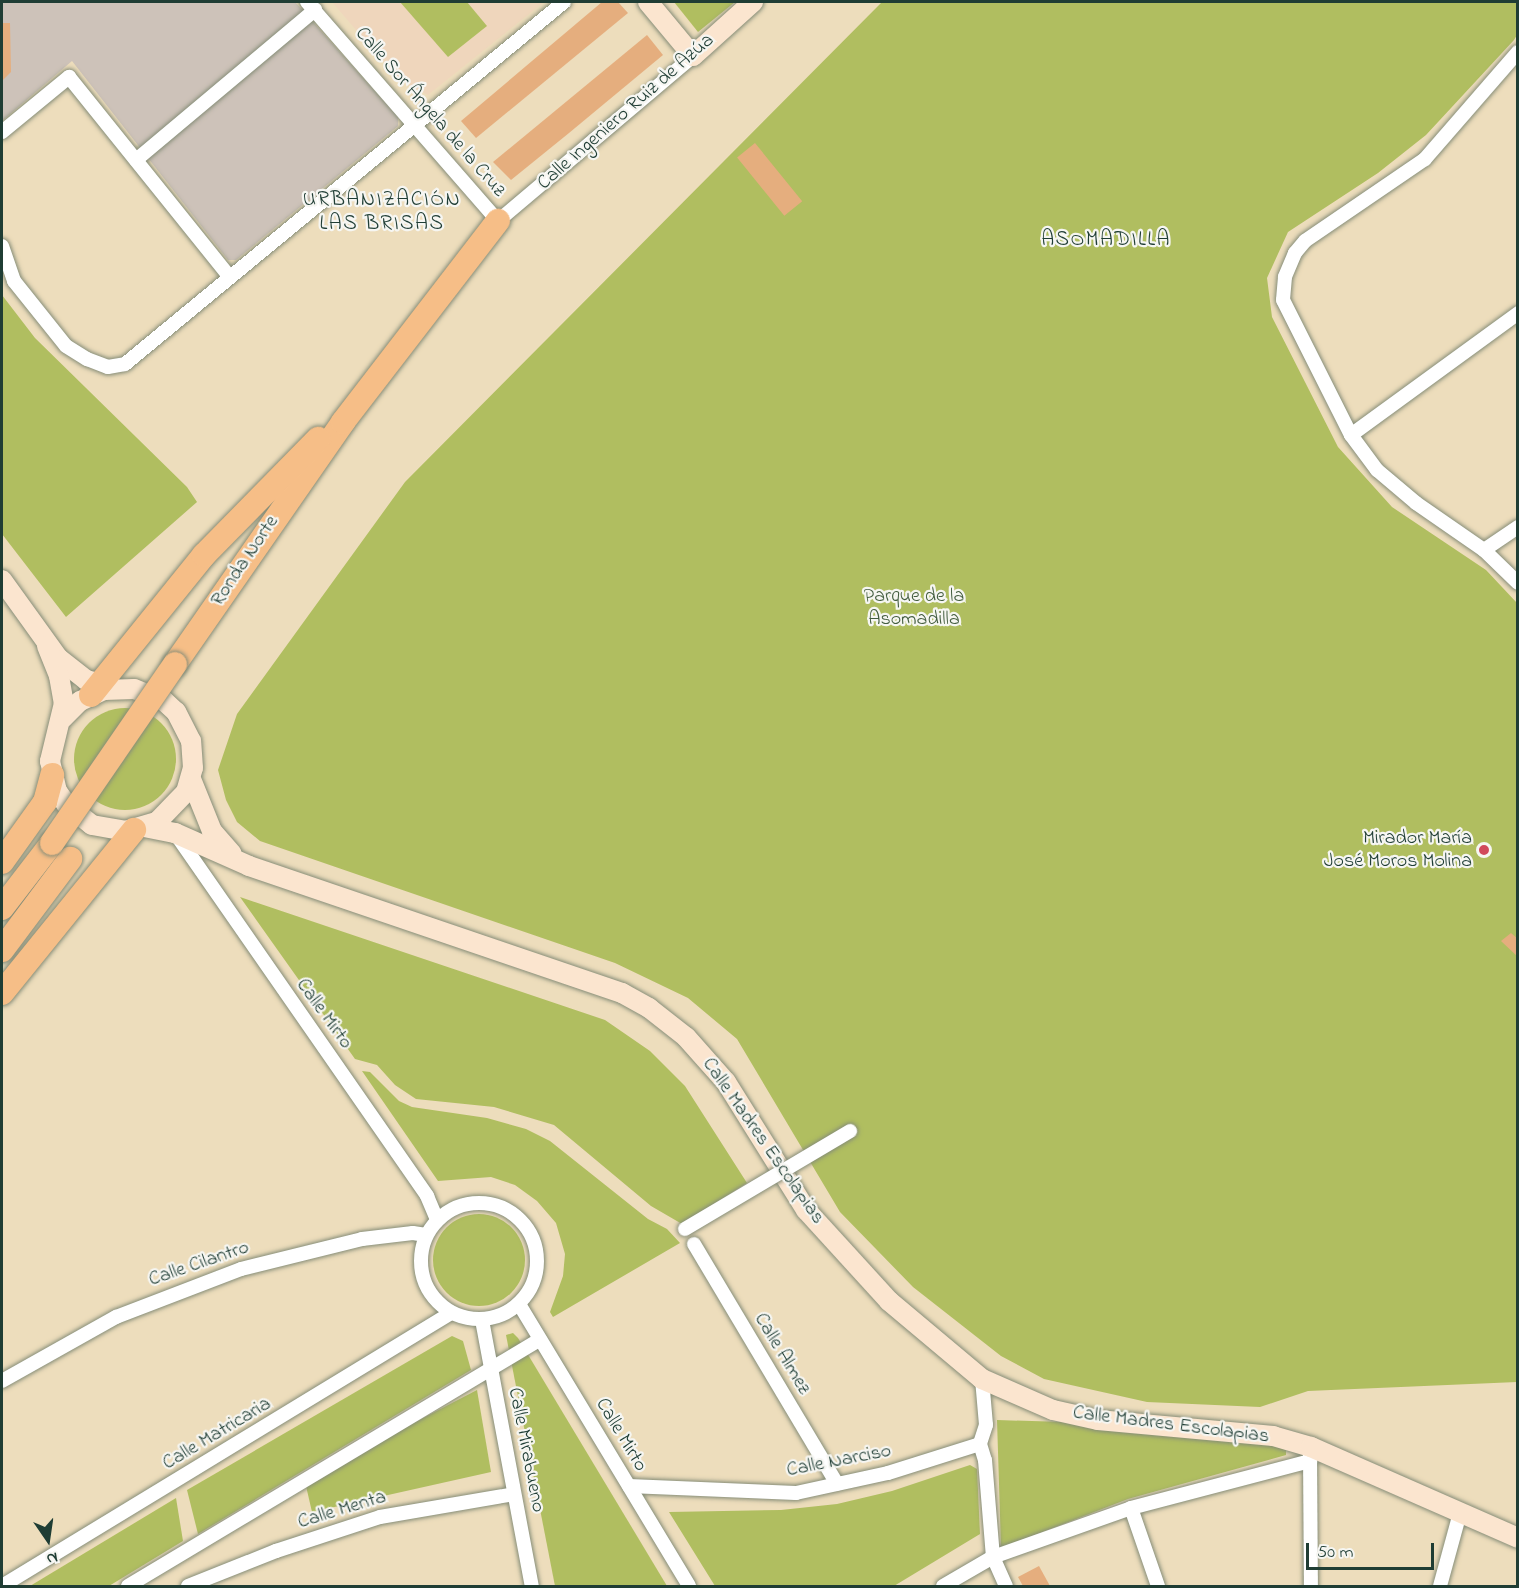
<!DOCTYPE html>
<html>
<head>
<meta charset="utf-8">
<style>
  body { margin:0 }
  #map { position:relative; width:1519px; height:1588px; overflow:hidden; background:#edddbc; font-family:"Indie Flower",sans-serif }
  div>[style] { position:absolute }
  .built>* { inset:0; background:#efd6bc }
  .industrial>* { inset:0; background:#cdc2b9 }
  .green>* { inset:0; background:#b0be60 }
  .round { border-radius:50% }
  .building>* { inset:0; background:#e5ae7e; transform-origin:0 0 }
  .roads { filter:drop-shadow(0 0 2px #868d78) drop-shadow(0 0 2px #868d78) }
  .street>* { height:14px; margin:-7px; padding:0 7px; transform-origin:7px; border-radius:7px; background:#fff }
  .street>.ring { margin:-7px; padding:0; box-sizing:content-box; background:none; border:14px solid #fff; border-radius:50% }
  .secondary>* { height:20px; margin:-10px; padding:0 10px; transform-origin:10px; border-radius:10px; background:#fbe5cf }
  .highway>* { height:24px; margin:-12px; padding:0 12px; transform-origin:12px; border-radius:12px; background:#f6be87 }
  .bridges { filter:drop-shadow(0 0 2px #868d78) drop-shadow(0 0 2px #868d78) }
  .street-bridge>* { height:14px; margin:-7px; padding:0 7px; transform-origin:7px; border-radius:7px; background:#fff }
  .highway-bridge>* { height:24px; margin:-12px; padding:0 12px; transform-origin:12px; border-radius:12px; background:#f6be87 }
  .dots>* { width:16px; height:16px; translate:-50% -50%; box-sizing:border-box; border:3px solid #f6f6f2; border-radius:50% }
  span { translate:-50% -50%; white-space:nowrap; text-align:center; line-height:1.15; -webkit-text-stroke:4.5px #f6f6f2; paint-order:stroke }
  .street-label { font-size:20px; color:#1f3d34 }
  .park-label { font-size:20px; color:#435d3f }
  .poi-label { font-size:20px; color:#1f3d34 }
  .right { translate:-100% -50%; text-align:right }
  .neighbourhood-label { font-size:21px; color:#1f3d34; letter-spacing:1.5px }
  .frame { position:absolute; inset:0; border:3px solid #1f3d34; pointer-events:none }
  .north { position:absolute; left:18px; top:1510px; width:60px; height:60px; -webkit-text-stroke:4px #f6f6f2; paint-order:stroke; rotate:167deg; font-size:16px; font-weight:700; line-height:24px; text-align:center; color:#1f3d34 }
  .north::after { content:''; display:block; margin:auto; width:21px; height:27px; background:#1f3d34; clip-path:polygon(50% 0,100% 100%,50% 72%,0 100%) }
  .scale { position:absolute; left:1306px; top:1543px; width:128px; height:27px; box-sizing:border-box; border:3px solid #1f3d34; border-top:0; padding-left:8px; font-size:18px; line-height:21px; white-space:nowrap; color:#1f3d34; -webkit-text-stroke:4px #f6f6f2; paint-order:stroke }
</style>
</head>
<body>
<div id="map">
  <div class="built">
    <div style="clip-path:polygon(332px 2px,544px 2px,428px 95px,399px 80px)"></div>
  </div>
  <div class="industrial">
    <div style="clip-path:polygon(2px 2px,295px 2px,398px 117px,398px 126px,236px 260px,228px 260px,72px 61px,2px 121px)"></div>
  </div>
  <div class="green">
    <div style="clip-path:polygon(400px 2px,467px 2px,487px 26px,448px 57px)"></div>
    <div style="clip-path:polygon(674px 2px,735px 2px,698px 32px)"></div>
    <div style="clip-path:polygon(882px 2px,1517px 2px,1517px 35px,1514px 40px,1426px 135px,1378px 173px,1288px 232px,1267px 278px,1272px 317px,1338px 447px,1392px 507px,1486px 570px,1517px 603px,1517px 1382px,1308px 1391px,1260px 1407px,1147px 1402px,1044px 1379px,1001px 1356px,913px 1287px,840px 1212px,737px 1039px,688px 998px,615px 963px,260px 841px,237px 822px,226px 800px,218px 770px,237px 714px,405px 482px)"></div>
    <div style="clip-path:polygon(2px 295px,35px 338px,187px 487px,197px 502px,66px 617px,2px 534px)"></div>
    <div class="round" style="left:74px;top:708px;width:102px;height:102px"></div>
    <div style="clip-path:polygon(240px 897px,605px 1020px,650px 1051px,685px 1086px,747px 1183px,682px 1224px,651px 1206px,554px 1125px,494px 1107px,416px 1099px,395px 1085px,377px 1065px,355px 1059px)"></div>
    <div style="clip-path:polygon(362px 1071px,370px 1072px,399px 1101px,412px 1107px,487px 1118px,526px 1129px,550px 1141px,648px 1219px,667px 1229px,680px 1243px,553px 1317px,550px 1312px,563px 1276px,565px 1254px,556px 1223px,537px 1201px,515px 1185px,491px 1177px,438px 1181px)"></div>
    <div class="round" style="left:433px;top:1214px;width:92px;height:92px"></div>
    <div style="clip-path:polygon(513px 1333px,518px 1338px,667px 1586px,555px 1586px,506px 1335px)"></div>
    <div style="clip-path:polygon(452px 1336px,463px 1341px,471px 1370px,198px 1534px,187px 1490px)"></div>
    <div style="clip-path:polygon(477px 1390px,491px 1472px,312px 1512px,306px 1486px,375px 1443px)"></div>
    <div style="clip-path:polygon(997px 1420px,1095px 1423px,1258px 1440px,1286px 1450px,1286px 1455px,1128px 1499px,1001px 1548px)"></div>
    <div style="clip-path:polygon(970px 1465px,977px 1469px,980px 1534px,894px 1586px,715px 1586px,669px 1512px,781px 1510px,837px 1504px,892px 1491px)"></div>
    <div style="clip-path:polygon(176px 1498px,183px 1541px,109px 1586px,30px 1586px)"></div>
  </div>
  <div class="building">
    <div style="clip-path:polygon(602px 2px,618px 2px,628px 13px,476px 138px,461px 121px)"></div>
    <div style="clip-path:polygon(2px 23px,10px 23px,11px 72px,2px 81px)"></div>
    <div style="clip-path:polygon(647px 35px,663px 55px,569px 133px,511px 180px,493px 162px)"></div>
    <div style="left:755px;top:143px;width:75px;height:23px;rotate:51deg"></div>
    <div style="clip-path:polygon(1511px 933px,1518px 939px,1518px 957px,1501px 941px)"></div>
    <div style="clip-path:polygon(1039px 1566px,1050px 1586px,1023px 1586px,1018px 1577px)"></div>
  </div>
  <div class="roads">
    <div class="street">
      <div style="left:307px;top:2px;width:291px;rotate:48.9deg"></div>
      <div style="left:498px;top:221px;width:255px;rotate:-40.2deg"></div>
      <div style="left:1518px;top:52px;width:142px;rotate:131deg"></div>
      <div style="left:1425px;top:159px;width:145px;rotate:145.7deg"></div>
      <div style="left:1305px;top:241px;width:16px;rotate:130deg"></div>
      <div style="left:1295px;top:253px;width:26px;rotate:113deg"></div>
      <div style="left:1285px;top:277px;width:23px;rotate:95deg"></div>
      <div style="left:1283px;top:300px;width:151px;rotate:63.3deg"></div>
      <div style="left:1351px;top:435px;width:44px;rotate:53.4deg"></div>
      <div style="left:1377px;top:470px;width:51px;rotate:40.2deg"></div>
      <div style="left:1416px;top:503px;width:83px;rotate:34.7deg"></div>
      <div style="left:1484px;top:550px;width:47px;rotate:44.1deg"></div>
      <div style="left:2px;top:132px;width:87px;rotate:-39.4deg"></div>
      <div style="left:69px;top:77px;width:257px;rotate:51.2deg"></div>
      <div style="left:136px;top:160px;width:234px;rotate:-40deg"></div>
      <div style="left:2px;top:246px;width:37px;rotate:71deg"></div>
      <div style="left:14px;top:281px;width:83px;rotate:51.3deg"></div>
      <div style="left:66px;top:346px;width:25px;rotate:32deg"></div>
      <div style="left:87px;top:359px;width:22px;rotate:21deg"></div>
      <div style="left:108px;top:367px;width:17px;rotate:-10deg"></div>
      <div style="left:125px;top:364px;width:569px;rotate:-39.51deg"></div>
      <div style="left:1351px;top:435px;width:207px;rotate:-36.1deg"></div>
      <div style="left:1484px;top:550px;width:41px;rotate:-34.1deg"></div>
      <div style="left:175px;top:833px;width:442px;rotate:55.2deg"></div>
      <div style="left:427px;top:1196px;width:26px;rotate:67deg"></div>
      <div class="ring" style="left:421px;top:1203px;width:102px;height:102px"></div>
      <div style="left:694px;top:1244px;width:279px;rotate:59.2deg"></div>
      <div style="left:519px;top:1304px;width:329px;rotate:58.9deg"></div>
      <div style="left:482px;top:1320px;width:271px;rotate:79.4deg"></div>
      <div style="left:982px;top:1379px;width:46px;rotate:85deg"></div>
      <div style="left:986px;top:1425px;width:20px;rotate:108deg"></div>
      <div style="left:980px;top:1444px;width:17px;rotate:73deg"></div>
      <div style="left:985px;top:1460px;width:97px;rotate:85.3deg"></div>
      <div style="left:993px;top:1557px;width:32px;rotate:66deg"></div>
      <div style="left:2px;top:1381px;width:131px;rotate:-29.3deg"></div>
      <div style="left:116px;top:1317px;width:134px;rotate:-21deg"></div>
      <div style="left:241px;top:1269px;width:125px;rotate:-13.9deg"></div>
      <div style="left:362px;top:1239px;width:51px;rotate:-6.7deg"></div>
      <div style="left:413px;top:1233px;width:13px;rotate:9deg"></div>
      <div style="left:1310px;top:1453px;width:133px;rotate:89.6deg"></div>
      <div style="left:629px;top:1486px;width:167px;rotate:2.4deg"></div>
      <div style="left:796px;top:1493px;width:94px;rotate:-12.3deg"></div>
      <div style="left:888px;top:1473px;width:96px;rotate:-17.5deg"></div>
      <div style="left:1131px;top:1508px;width:83px;rotate:70.9deg"></div>
      <div style="left:2px;top:1586px;width:525px;rotate:-31.3deg"></div>
      <div style="left:128px;top:1586px;width:480px;rotate:-30.9deg"></div>
      <div style="left:188px;top:1586px;width:95px;rotate:-21.7deg"></div>
      <div style="left:276px;top:1551px;width:109px;rotate:-18.1deg"></div>
      <div style="left:380px;top:1517px;width:136px;rotate:-9.7deg"></div>
      <div style="left:943px;top:1586px;width:58px;rotate:-30.1deg"></div>
      <div style="left:993px;top:1557px;width:146px;rotate:-19.5deg"></div>
      <div style="left:1131px;top:1508px;width:185px;rotate:-14.7deg"></div>
      <div style="left:1440px;top:1586px;width:76px;rotate:-74.7deg"></div>
    </div>
    <div class="secondary">
      <div style="left:648px;top:2px;width:70px;rotate:50.2deg"></div>
      <div style="left:693px;top:56px;width:81px;rotate:-42deg"></div>
      <div style="left:2px;top:580px;width:96px;rotate:54.3deg"></div>
      <div style="left:58px;top:658px;width:36px;rotate:38deg"></div>
      <div style="left:86px;top:680px;width:27px;rotate:15deg"></div>
      <div style="left:47px;top:646px;width:32px;rotate:68deg"></div>
      <div style="left:59px;top:676px;width:27px;rotate:80deg"></div>
      <div style="left:64px;top:703px;width:60px;rotate:103.6deg"></div>
      <div style="left:50px;top:761px;width:31px;rotate:77deg"></div>
      <div style="left:57px;top:791px;width:16px;rotate:55deg"></div>
      <div style="left:66px;top:804px;width:33px;rotate:39deg"></div>
      <div style="left:92px;top:825px;width:34px;rotate:10deg"></div>
      <div style="left:125px;top:831px;width:33px;rotate:-16deg"></div>
      <div style="left:157px;top:822px;width:42px;rotate:-46deg"></div>
      <div style="left:186px;top:792px;width:25px;rotate:-74deg"></div>
      <div style="left:193px;top:768px;width:27px;rotate:-94deg"></div>
      <div style="left:191px;top:741px;width:33px;rotate:-117deg"></div>
      <div style="left:176px;top:712px;width:16px;rotate:-137deg"></div>
      <div style="left:164px;top:701px;width:32px;rotate:-158deg"></div>
      <div style="left:134px;top:689px;width:30px;rotate:178deg"></div>
      <div style="left:104px;top:690px;width:26px;rotate:155deg"></div>
      <div style="left:80px;top:701px;width:25px;rotate:135deg"></div>
      <div style="left:191px;top:779px;width:56px;rotate:68deg"></div>
      <div style="left:212px;top:831px;width:30px;rotate:49deg"></div>
      <div style="left:144px;top:827px;width:32px;rotate:11deg"></div>
      <div style="left:175px;top:833px;width:81px;rotate:24deg"></div>
      <div style="left:249px;top:866px;width:394px;rotate:18.8deg"></div>
      <div style="left:622px;top:993px;width:31px;rotate:29deg"></div>
      <div style="left:649px;top:1008px;width:47px;rotate:38.1deg"></div>
      <div style="left:686px;top:1037px;width:60px;rotate:48.4deg"></div>
      <div style="left:726px;top:1082px;width:151px;rotate:58deg"></div>
      <div style="left:806px;top:1210px;width:123px;rotate:47.6deg"></div>
      <div style="left:889px;top:1301px;width:121px;rotate:40deg"></div>
      <div style="left:982px;top:1379px;width:77px;rotate:23.6deg"></div>
      <div style="left:1053px;top:1410px;width:46px;rotate:12.5deg"></div>
      <div style="left:1098px;top:1420px;width:176px;rotate:5.2deg"></div>
      <div style="left:1273px;top:1436px;width:40px;rotate:16deg"></div>
      <div style="left:1311px;top:1447px;width:226px;rotate:23.7deg"></div>
    </div>
    <div class="highway">
      <div style="left:175px;top:664px;width:295px;rotate:-55.2deg"></div>
      <div style="left:343px;top:422px;width:254px;rotate:-52.4deg"></div>
      <div style="left:91px;top:695px;width:180px;rotate:-51.1deg"></div>
      <div style="left:204px;top:555px;width:163px;rotate:-45.5deg"></div>
      <div style="left:2px;top:862px;width:74px;rotate:-54.4deg"></div>
      <div style="left:45px;top:802px;width:28px;rotate:-75deg"></div>
      <div style="left:2px;top:908px;width:82px;rotate:-52.4deg"></div>
      <div style="left:2px;top:950px;width:114px;rotate:-53.2deg"></div>
      <div style="left:2px;top:993px;width:210px;rotate:-51deg"></div>
    </div>
  </div>
  <div class="bridges">
    <div class="street-bridge">
      <div style="left:685px;top:1229px;width:192px;rotate:-30.7deg"></div>
    </div>
    <div class="highway-bridge">
      <div style="left:52px;top:843px;width:217px;rotate:-55.5deg"></div>
    </div>
  </div>
  <div class="dots">
    <div style="left:1484px;top:850px;background:#d1495b"></div>
  </div>
  <div class="street-label">
    <span style="left:430px;top:112px;rotate:49deg">Calle Sor Ángela de la Cruz</span>
    <span style="left:626px;top:112px;rotate:-41deg">Calle Ingeniero Ruiz de Azúa</span>
    <span style="left:245px;top:561px;rotate:-56deg">Ronda Norte</span>
    <span style="left:324px;top:1014px;rotate:54deg">Calle Mirto</span>
    <span style="left:763px;top:1141px;rotate:55deg">Calle Madres Escolapias</span>
    <span style="left:199px;top:1264px;rotate:-19deg">Calle Cilantro</span>
    <span style="left:782px;top:1354px;rotate:59deg">Calle Almez</span>
    <span style="left:1171px;top:1425px;rotate:7deg">Calle Madres Escolapias</span>
    <span style="left:217px;top:1434px;rotate:-31deg">Calle Matricaria</span>
    <span style="left:621px;top:1435px;rotate:59deg">Calle Mirto</span>
    <span style="left:526px;top:1450px;rotate:79deg">Calle Mirabueno</span>
    <span style="left:839px;top:1461px;rotate:-11deg">Calle Narciso</span>
    <span style="left:342px;top:1510px;rotate:-17deg">Calle Menta</span>
  </div>
  <div class="park-label">
    <span style="left:914px;top:608px">Parque de la<br>Asomadilla</span>
  </div>
  <div class="poi-label">
    <span class="right" style="left:1472px;top:850px">Mirador María<br>José Moros Molina</span>
  </div>
  <div class="neighbourhood-label">
    <span style="left:382px;top:212px">URBANIZACIÓN<br>LAS BRISAS</span>
    <span style="left:1106px;top:240px">ASOMADILLA</span>
  </div>
  <div class="frame"></div>
  <div class="north">N</div>
  <div class="scale">50 m</div>
</div>
</body>
</html>
